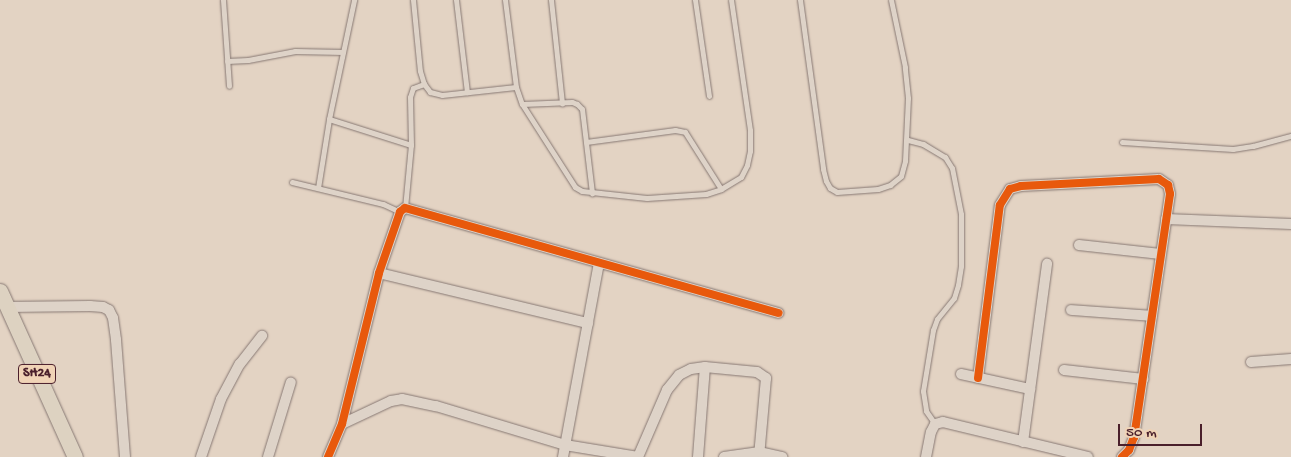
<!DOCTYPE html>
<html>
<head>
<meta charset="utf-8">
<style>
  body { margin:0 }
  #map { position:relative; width:1291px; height:457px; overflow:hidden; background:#e3d3c3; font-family:"Gochi Hand",sans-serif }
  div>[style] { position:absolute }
  .roads { filter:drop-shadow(0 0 1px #877873) drop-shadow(0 0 1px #877873) }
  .lane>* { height:5px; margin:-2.5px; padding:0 2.5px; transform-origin:2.5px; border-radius:2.5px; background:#ded3c8 }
  .street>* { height:10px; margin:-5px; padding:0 5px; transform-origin:5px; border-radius:5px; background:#ded3c8 }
  .primary>* { height:15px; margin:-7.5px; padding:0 7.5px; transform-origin:7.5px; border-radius:7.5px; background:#ddd2c1 }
  .cycleway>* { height:8px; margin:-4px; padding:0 4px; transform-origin:4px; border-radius:4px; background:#e8590c }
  span { translate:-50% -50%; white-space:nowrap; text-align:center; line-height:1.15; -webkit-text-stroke:4.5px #f0d3b6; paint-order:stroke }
  .shield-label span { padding:1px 4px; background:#f0d3b6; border:1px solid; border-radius:4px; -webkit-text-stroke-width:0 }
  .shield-label { font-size:14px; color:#4a1f2b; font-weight:700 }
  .scale { position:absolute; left:1118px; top:424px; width:84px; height:22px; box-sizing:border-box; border:2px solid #4a1f2b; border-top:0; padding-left:6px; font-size:15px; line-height:18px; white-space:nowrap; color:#4a1f2b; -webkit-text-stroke:4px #f0d3b6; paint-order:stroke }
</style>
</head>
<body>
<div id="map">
  <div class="roads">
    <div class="lane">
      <div style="left:223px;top:0;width:86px;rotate:86deg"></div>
      <div style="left:413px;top:0;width:71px;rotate:84.4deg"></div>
      <div style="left:420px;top:71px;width:14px;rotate:73deg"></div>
      <div style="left:424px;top:84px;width:10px;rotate:53deg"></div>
      <div style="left:430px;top:92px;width:12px;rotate:14deg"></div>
      <div style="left:442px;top:95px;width:74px;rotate:-6.2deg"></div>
      <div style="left:456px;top:0;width:93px;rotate:83.2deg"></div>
      <div style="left:505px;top:0;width:88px;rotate:82.8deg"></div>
      <div style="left:516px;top:87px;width:18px;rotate:71deg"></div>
      <div style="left:522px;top:104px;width:98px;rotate:57.4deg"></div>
      <div style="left:575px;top:187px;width:8px;rotate:30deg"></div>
      <div style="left:582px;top:191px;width:65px;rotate:6.1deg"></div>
      <div style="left:647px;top:198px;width:59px;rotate:-3.9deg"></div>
      <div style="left:706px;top:194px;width:16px;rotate:-18deg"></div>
      <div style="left:721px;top:189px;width:23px;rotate:-31deg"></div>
      <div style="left:741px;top:177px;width:13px;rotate:-63deg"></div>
      <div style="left:747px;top:165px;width:14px;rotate:-78deg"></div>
      <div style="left:750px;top:151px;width:21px;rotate:-90deg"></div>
      <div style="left:750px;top:130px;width:131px;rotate:-98.3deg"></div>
      <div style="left:551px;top:0;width:104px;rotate:83.9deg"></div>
      <div style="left:695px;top:0;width:97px;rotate:81.7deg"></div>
      <div style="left:800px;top:0;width:171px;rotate:82.2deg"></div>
      <div style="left:823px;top:169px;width:12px;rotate:76deg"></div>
      <div style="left:826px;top:181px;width:8px;rotate:60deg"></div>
      <div style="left:830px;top:188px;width:8px;rotate:30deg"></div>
      <div style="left:837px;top:192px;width:41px;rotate:-4.2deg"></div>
      <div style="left:878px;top:189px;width:13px;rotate:-18deg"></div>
      <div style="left:890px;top:185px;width:14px;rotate:-39deg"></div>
      <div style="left:901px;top:176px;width:16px;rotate:-75deg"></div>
      <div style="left:905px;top:161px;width:63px;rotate:-87.3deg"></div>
      <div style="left:908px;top:98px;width:31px;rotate:-96deg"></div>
      <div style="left:905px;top:67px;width:68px;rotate:-101.8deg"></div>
      <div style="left:227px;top:61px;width:21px;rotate:-3deg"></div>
      <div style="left:248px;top:60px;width:48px;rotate:-10.8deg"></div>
      <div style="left:295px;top:51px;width:48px;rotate:1.2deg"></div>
      <div style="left:522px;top:104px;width:50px;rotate:-2.3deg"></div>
      <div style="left:572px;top:102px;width:5px;rotate:22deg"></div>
      <div style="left:577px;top:104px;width:7px;rotate:45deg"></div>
      <div style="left:582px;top:109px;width:85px;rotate:83.2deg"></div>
      <div style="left:329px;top:119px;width:86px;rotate:17.6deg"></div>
      <div style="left:908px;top:140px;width:16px;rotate:15deg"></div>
      <div style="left:923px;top:144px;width:26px;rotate:31deg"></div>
      <div style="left:945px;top:157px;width:13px;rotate:58deg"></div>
      <div style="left:952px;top:168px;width:47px;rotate:78.9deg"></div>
      <div style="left:961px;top:214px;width:52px;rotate:90deg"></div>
      <div style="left:961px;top:266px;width:19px;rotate:99deg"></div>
      <div style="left:958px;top:285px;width:14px;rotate:107deg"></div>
      <div style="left:954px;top:298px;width:27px;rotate:129deg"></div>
      <div style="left:937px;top:319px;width:12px;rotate:110deg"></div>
      <div style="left:933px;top:330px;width:62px;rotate:99.3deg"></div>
      <div style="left:923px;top:391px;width:20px;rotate:81deg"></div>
      <div style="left:926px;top:411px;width:16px;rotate:55deg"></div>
      <div style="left:586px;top:142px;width:90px;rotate:-7.7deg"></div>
      <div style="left:675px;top:130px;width:10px;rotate:11deg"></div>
      <div style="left:685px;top:132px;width:67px;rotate:57.7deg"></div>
      <div style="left:1122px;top:142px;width:111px;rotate:3.6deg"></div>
      <div style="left:1233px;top:149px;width:20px;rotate:-9deg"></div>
      <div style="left:1253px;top:146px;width:39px;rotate:-15deg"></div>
      <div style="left:292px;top:182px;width:94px;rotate:13.6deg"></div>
      <div style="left:383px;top:204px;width:19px;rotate:25deg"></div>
      <div style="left:318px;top:188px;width:70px;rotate:-80.9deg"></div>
      <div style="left:329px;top:119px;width:122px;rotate:-78.1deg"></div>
      <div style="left:405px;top:208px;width:63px;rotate:-84.6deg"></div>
      <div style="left:411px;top:145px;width:48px;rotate:-91.2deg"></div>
      <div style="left:410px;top:97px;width:9px;rotate:-72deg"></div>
      <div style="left:413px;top:88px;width:12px;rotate:-20deg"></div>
    </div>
    <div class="street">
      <div style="left:1166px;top:219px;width:125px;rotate:2.3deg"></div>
      <div style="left:1079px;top:245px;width:82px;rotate:6.3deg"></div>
      <div style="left:379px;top:273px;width:215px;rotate:13.5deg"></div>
      <div style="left:7px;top:307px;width:83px;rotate:-0.7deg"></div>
      <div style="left:90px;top:306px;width:13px;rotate:4deg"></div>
      <div style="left:103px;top:307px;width:7px;rotate:27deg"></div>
      <div style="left:109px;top:310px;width:9px;rotate:63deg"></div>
      <div style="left:113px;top:318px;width:22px;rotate:82deg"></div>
      <div style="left:116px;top:340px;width:117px;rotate:85.6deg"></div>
      <div style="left:1071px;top:310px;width:81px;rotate:4.2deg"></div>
      <div style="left:1251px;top:362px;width:40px;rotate:-4.3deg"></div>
      <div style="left:1064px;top:370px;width:80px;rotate:6.5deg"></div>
      <div style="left:961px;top:374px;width:71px;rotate:12.3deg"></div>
      <div style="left:978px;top:378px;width:174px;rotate:-82.8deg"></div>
      <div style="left:1000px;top:205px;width:19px;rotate:-58deg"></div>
      <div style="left:1010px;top:189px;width:11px;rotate:-15deg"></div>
      <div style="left:1021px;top:186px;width:138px;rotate:-2.9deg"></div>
      <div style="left:1159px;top:179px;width:11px;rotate:34deg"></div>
      <div style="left:1168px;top:185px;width:9px;rotate:77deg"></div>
      <div style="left:1170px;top:194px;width:246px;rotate:98.4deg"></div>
      <div style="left:1134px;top:437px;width:14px;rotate:111deg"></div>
      <div style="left:1129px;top:450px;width:10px;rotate:135deg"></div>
      <div style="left:342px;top:424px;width:54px;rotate:-25.1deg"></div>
      <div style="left:391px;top:401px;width:11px;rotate:-10deg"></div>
      <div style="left:402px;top:399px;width:35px;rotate:12deg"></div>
      <div style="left:436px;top:406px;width:135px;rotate:16.8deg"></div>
      <div style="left:565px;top:445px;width:74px;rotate:9.3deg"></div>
      <div style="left:1023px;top:442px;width:180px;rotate:-82.3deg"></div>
      <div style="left:201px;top:457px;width:61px;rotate:-71deg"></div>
      <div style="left:221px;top:399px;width:40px;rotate:-62deg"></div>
      <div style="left:240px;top:364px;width:36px;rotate:-52deg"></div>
      <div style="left:268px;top:457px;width:78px;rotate:-73deg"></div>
      <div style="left:328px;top:457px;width:36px;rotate:-67deg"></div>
      <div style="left:342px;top:424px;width:155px;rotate:-76.2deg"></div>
      <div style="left:379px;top:273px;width:65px;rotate:-71deg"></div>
      <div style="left:400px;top:212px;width:6px;rotate:-39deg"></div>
      <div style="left:405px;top:208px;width:388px;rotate:15.7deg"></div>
      <div style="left:563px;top:457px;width:197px;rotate:-79.5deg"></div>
      <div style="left:638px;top:457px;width:73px;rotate:-66.6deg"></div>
      <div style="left:667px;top:390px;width:19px;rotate:-51deg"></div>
      <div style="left:679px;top:375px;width:13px;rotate:-27deg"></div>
      <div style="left:691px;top:369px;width:14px;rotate:-8deg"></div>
      <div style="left:705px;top:367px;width:52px;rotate:5.5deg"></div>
      <div style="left:757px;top:372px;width:11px;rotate:34deg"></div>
      <div style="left:766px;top:378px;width:79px;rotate:95.1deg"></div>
      <div style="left:698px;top:457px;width:90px;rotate:-85.6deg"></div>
      <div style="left:724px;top:457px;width:36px;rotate:-8deg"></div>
      <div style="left:760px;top:452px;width:23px;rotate:13deg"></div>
      <div style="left:926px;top:457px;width:25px;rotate:-79deg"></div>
      <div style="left:931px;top:432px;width:9px;rotate:-63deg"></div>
      <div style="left:935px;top:424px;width:8px;rotate:-14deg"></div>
      <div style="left:943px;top:422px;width:149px;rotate:13.6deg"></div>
    </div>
    <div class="primary">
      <div style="left:0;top:291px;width:182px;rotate:65.7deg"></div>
    </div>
  </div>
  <div class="cycleway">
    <div style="left:978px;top:378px;width:174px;rotate:-82.8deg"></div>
    <div style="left:1000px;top:205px;width:19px;rotate:-58deg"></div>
    <div style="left:1010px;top:189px;width:11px;rotate:-15deg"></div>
    <div style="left:1021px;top:186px;width:138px;rotate:-2.9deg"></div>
    <div style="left:1159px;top:179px;width:11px;rotate:34deg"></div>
    <div style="left:1168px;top:185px;width:9px;rotate:77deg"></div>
    <div style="left:1170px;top:194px;width:246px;rotate:98.4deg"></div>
    <div style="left:1134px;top:437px;width:14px;rotate:111deg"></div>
    <div style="left:1129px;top:450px;width:10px;rotate:135deg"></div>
    <div style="left:328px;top:457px;width:36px;rotate:-67deg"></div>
    <div style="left:342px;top:424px;width:155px;rotate:-76.2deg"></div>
    <div style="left:379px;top:273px;width:65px;rotate:-71deg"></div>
    <div style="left:400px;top:212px;width:6px;rotate:-39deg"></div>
    <div style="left:405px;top:208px;width:388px;rotate:15.7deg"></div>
  </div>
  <div class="shield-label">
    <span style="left:37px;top:374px">SH24</span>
  </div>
  <div class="scale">50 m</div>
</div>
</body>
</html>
